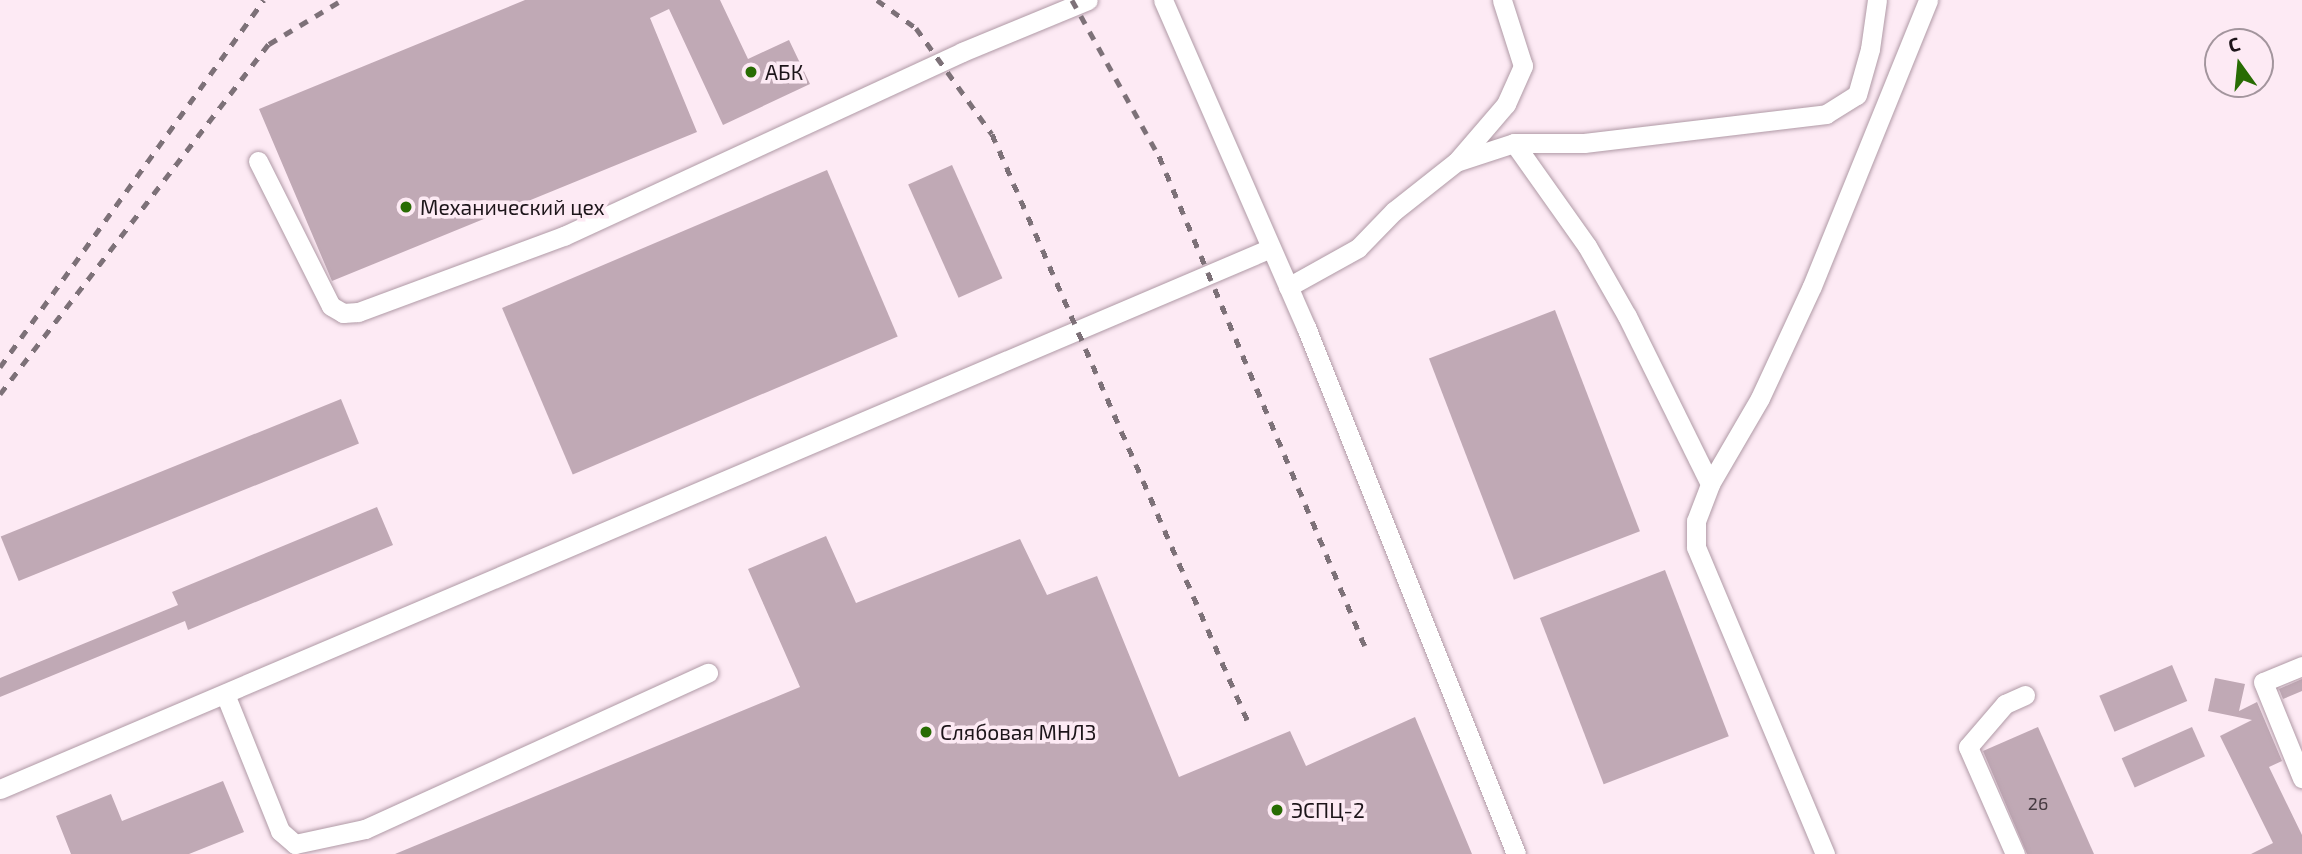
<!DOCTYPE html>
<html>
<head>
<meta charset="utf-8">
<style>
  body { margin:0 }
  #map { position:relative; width:2302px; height:854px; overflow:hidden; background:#fdeaf4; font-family:"Exo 2",sans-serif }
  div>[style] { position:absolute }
  .building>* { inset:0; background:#c0a9b5; transform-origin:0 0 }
  .roads { filter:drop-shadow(0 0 2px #b09aa6) drop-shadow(0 0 2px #b09aa6) }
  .minor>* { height:19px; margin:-9.5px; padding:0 9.5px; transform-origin:9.5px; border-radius:9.5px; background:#fff }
  .rail>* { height:5px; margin-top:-2.5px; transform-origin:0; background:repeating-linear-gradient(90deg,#7d7178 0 9px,transparent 0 18px) }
  .dots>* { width:19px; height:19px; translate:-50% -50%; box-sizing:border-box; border:4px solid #fdeaf4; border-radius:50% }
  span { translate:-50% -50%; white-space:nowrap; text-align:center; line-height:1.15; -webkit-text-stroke:7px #fdeaf4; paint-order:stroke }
  .number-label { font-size:18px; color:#463a41 }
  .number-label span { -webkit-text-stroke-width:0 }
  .poi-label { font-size:21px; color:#1d151a }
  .left { translate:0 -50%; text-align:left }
  .north { position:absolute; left:2204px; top:28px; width:70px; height:70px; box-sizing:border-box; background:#fdeaf4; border:2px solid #a3959d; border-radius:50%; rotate:345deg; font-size:19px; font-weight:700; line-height:28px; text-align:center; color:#1d151a }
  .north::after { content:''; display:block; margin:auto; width:24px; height:32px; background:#286c03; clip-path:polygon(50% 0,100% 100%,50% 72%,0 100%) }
</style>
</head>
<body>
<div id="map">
  <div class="building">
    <div style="clip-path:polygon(525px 0,720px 0,748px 59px,789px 40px,810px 84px,723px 125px,669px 9px,650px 18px,697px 132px,332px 281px,259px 109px)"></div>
    <div style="left:952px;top:165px;width:124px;height:48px;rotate:66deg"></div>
    <div style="left:827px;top:170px;width:181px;height:353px;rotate:67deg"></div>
    <div style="left:1555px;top:310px;width:237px;height:135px;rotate:69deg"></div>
    <div style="left:341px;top:399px;width:48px;height:367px;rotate:68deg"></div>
    <div style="clip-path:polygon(377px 507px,393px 545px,188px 630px,185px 621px,0 697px,0 678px,178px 605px,172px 592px)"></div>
    <div style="clip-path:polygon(826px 536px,856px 603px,1020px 539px,1047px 595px,1097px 576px,1179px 777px,1290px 731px,1306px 766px,1415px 717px,1472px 854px,395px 854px,800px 687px,748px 569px)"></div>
    <div style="left:1665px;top:570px;width:178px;height:134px;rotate:69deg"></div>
    <div style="left:2172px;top:665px;width:39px;height:79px;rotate:67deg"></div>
    <div style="clip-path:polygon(2215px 678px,2245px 684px,2239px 711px,2257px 702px,2282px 761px,2269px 767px,2302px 835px,2302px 854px,2251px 854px,2273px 843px,2220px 736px,2252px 720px,2208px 711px)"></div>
    <div style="clip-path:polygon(2302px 679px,2302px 691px,2283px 699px,2279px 689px)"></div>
    <div style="clip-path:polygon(2038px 727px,2094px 854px,2027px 854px,1983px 751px)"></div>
    <div style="left:2192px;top:727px;width:32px;height:77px;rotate:66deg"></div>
    <div style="clip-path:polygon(223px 781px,244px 832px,189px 854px,71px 854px,56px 816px,111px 794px,122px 821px)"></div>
  </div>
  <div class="roads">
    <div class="minor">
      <div style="left:1163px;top:0;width:357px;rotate:66.4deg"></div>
      <div style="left:1306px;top:327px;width:567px;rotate:68.27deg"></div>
      <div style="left:1514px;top:143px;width:126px;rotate:54.7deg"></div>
      <div style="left:1587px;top:246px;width:81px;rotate:60.3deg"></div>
      <div style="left:1627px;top:316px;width:187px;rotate:63.7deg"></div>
      <div style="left:1458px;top:160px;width:74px;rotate:-49.4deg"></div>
      <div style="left:1506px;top:104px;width:42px;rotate:-65.9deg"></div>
      <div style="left:1523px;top:66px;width:69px;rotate:-107.7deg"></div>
      <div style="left:258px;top:161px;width:162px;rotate:63.3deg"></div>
      <div style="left:331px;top:306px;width:14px;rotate:30deg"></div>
      <div style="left:343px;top:313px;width:15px;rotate:-4deg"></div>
      <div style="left:358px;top:312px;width:220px;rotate:-20.3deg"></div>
      <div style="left:564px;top:236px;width:438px;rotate:-24.8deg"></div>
      <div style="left:962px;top:52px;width:136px;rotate:-22.4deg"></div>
      <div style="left:1288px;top:287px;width:80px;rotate:-29.1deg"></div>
      <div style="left:1358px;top:248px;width:52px;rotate:-45.8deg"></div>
      <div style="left:1394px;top:211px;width:79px;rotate:-38.3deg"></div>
      <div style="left:1456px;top:162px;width:61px;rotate:-18.1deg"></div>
      <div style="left:1514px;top:143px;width:70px"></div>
      <div style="left:1584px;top:143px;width:244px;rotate:-6.8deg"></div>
      <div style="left:1826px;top:114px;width:36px;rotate:-32deg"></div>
      <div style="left:1857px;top:95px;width:48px;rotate:-74.2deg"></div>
      <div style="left:1870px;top:49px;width:49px;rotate:-81.9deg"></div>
      <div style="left:2302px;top:666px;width:42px;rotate:157.7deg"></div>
      <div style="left:2263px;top:682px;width:104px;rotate:67.9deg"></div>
      <div style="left:225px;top:694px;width:148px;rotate:68.1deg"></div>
      <div style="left:280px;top:831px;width:20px;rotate:41deg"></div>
      <div style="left:295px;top:844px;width:72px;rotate:-12.1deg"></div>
      <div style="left:365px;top:829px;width:377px;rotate:-24.5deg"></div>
      <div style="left:0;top:789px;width:1381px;rotate:-23.06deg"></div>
      <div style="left:1825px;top:854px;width:333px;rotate:-112.8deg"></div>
      <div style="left:1696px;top:547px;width:26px;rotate:-90deg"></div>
      <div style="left:1696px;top:521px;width:40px;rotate:-69deg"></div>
      <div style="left:1710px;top:484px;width:99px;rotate:-59.8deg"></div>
      <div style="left:1760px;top:398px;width:123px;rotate:-65.1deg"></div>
      <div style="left:1812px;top:286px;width:309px;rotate:-67.9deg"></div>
      <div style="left:2015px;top:854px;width:117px;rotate:-113.7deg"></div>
      <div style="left:1968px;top:747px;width:57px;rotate:-49.3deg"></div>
      <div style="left:2005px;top:704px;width:22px;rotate:-24deg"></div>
    </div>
  </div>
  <div class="rail">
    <div style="left:877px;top:0;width:48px;rotate:35.7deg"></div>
    <div style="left:916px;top:28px;width:130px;rotate:54.4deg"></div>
    <div style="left:992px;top:134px;width:641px;rotate:66.47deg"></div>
    <div style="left:1072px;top:0;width:179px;rotate:60.9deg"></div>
    <div style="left:1159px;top:156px;width:540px;rotate:67.23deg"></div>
    <div style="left:0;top:367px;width:452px;rotate:-54.3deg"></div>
    <div style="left:0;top:394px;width:441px;rotate:-52.5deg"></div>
    <div style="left:269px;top:44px;width:85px;rotate:-31.1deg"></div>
  </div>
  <div class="dots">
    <div style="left:751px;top:72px;background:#286c03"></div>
    <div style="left:406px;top:207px;background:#286c03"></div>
    <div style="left:926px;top:732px;background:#286c03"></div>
    <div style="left:1277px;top:810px;background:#286c03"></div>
  </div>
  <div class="number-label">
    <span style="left:2038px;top:803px">26</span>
  </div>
  <div class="poi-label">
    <span class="left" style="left:765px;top:72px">АБК</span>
    <span class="left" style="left:420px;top:207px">Механический цех</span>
    <span class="left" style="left:940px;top:732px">Слябовая МНЛЗ</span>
    <span class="left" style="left:1291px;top:810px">ЭСПЦ-2</span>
  </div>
  <div class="north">С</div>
</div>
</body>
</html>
